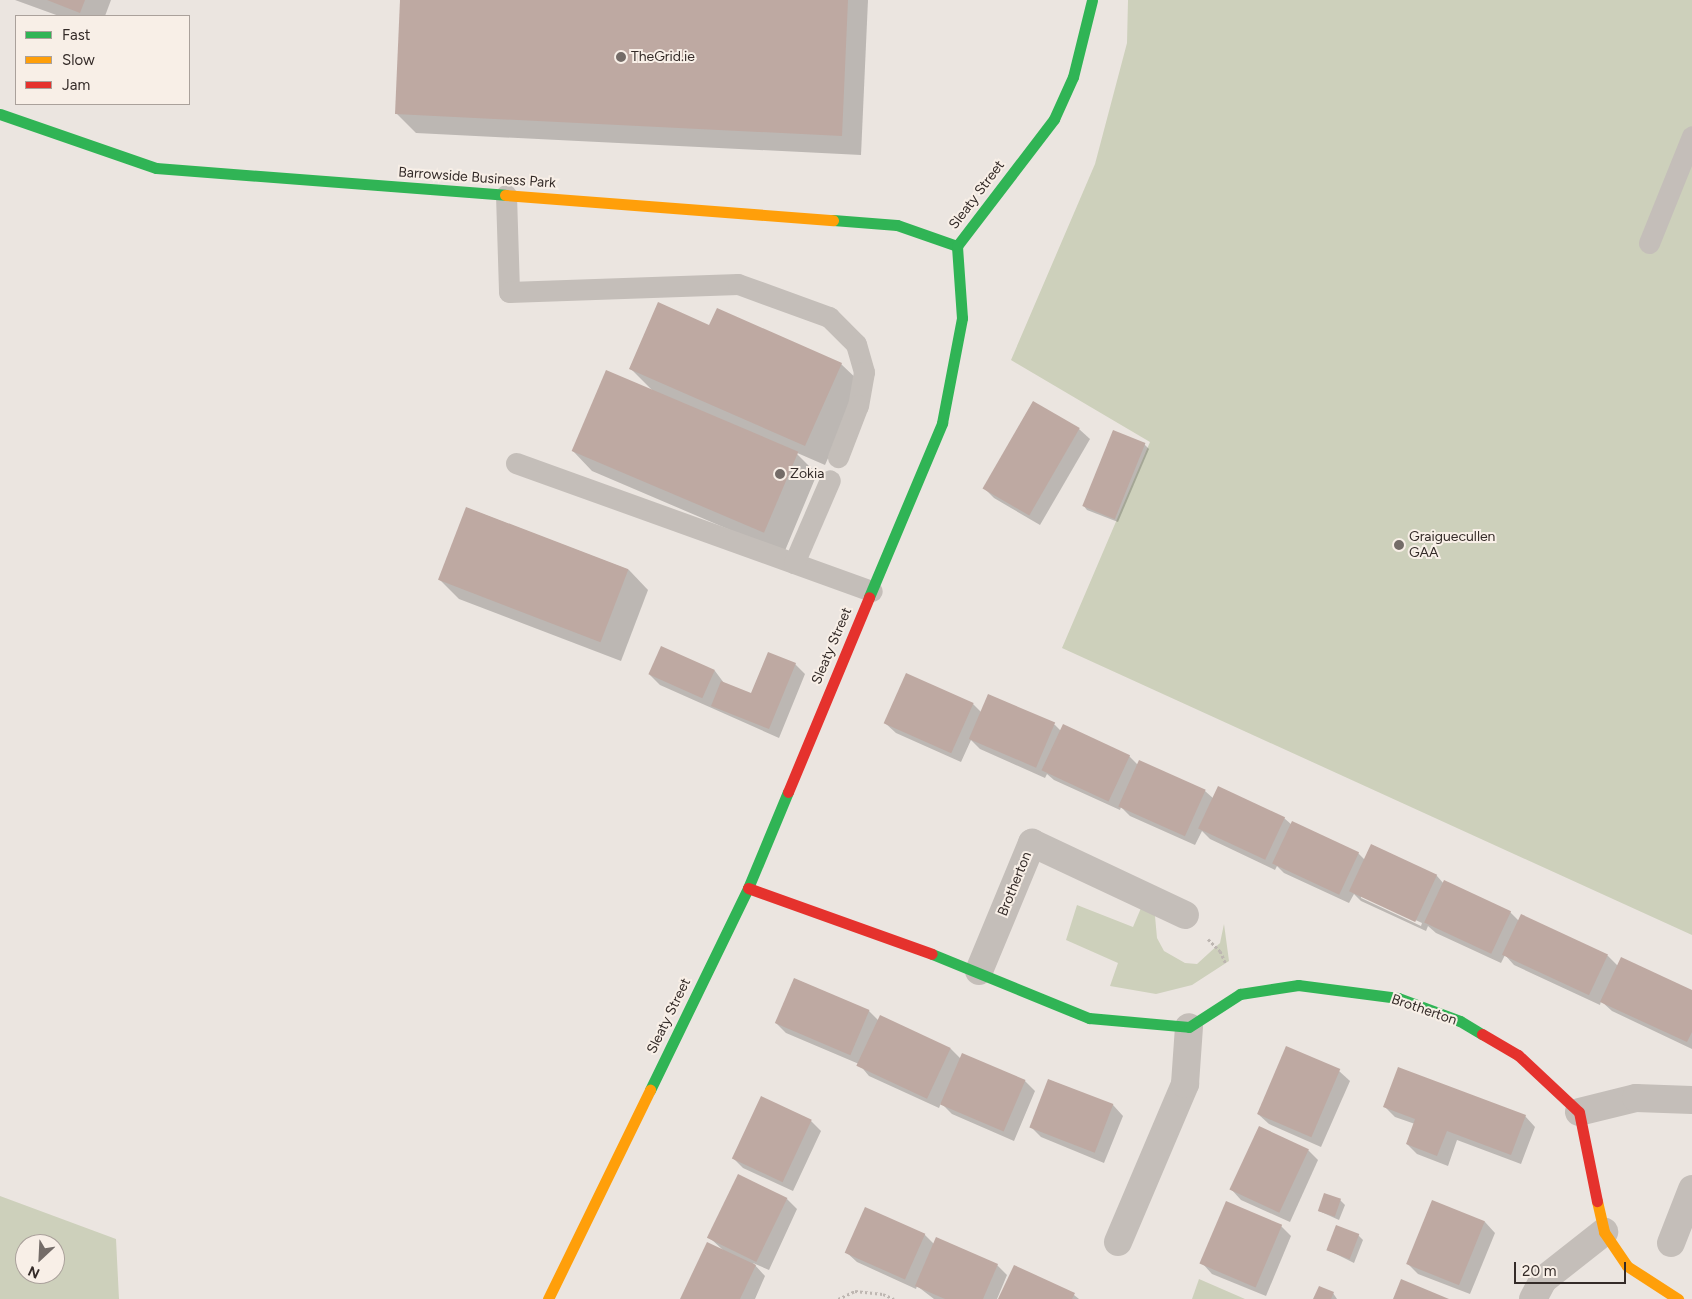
<!DOCTYPE html>
<html>
<head>
<meta charset="utf-8">
<style>
	body { margin:0 }
	#map { position:relative; width:1692px; height:1299px; overflow:hidden; background:#ebe5e0; font-family:Figtree,sans-serif }
	div>[style] { position:absolute }
	.green>* { inset:0; background:#cdd0bb }
	.shadow>* { inset:0; background:#0003 }
	.building>* { inset:0; background:#bea9a2; transform-origin:0 0 }
	.path>* { height:3px; margin-top:-1.5px; transform-origin:0; background:repeating-linear-gradient(90deg,#bdb6b1 0 2.5px,transparent 0 5px) }
	.lane>* { height:21px; margin:-10.5px; padding:0 10.5px; transform-origin:10.5px; border-radius:10.5px; background:#c4beb9 }
	.street>* { height:28px; margin:-14px; padding:0 14px; transform-origin:14px; border-radius:14px; background:#c4beb9 }
	.fast>* { height:11px; margin:-5.5px; padding:0 5.5px; transform-origin:5.5px; border-radius:5.5px; background:#30b455 }
	.slow>* { height:11px; margin:-5.5px; padding:0 5.5px; transform-origin:5.5px; border-radius:5.5px; background:#ff9f0a }
	.jam>* { height:11px; margin:-5.5px; padding:0 5.5px; transform-origin:5.5px; border-radius:5.5px; background:#e5322d }
	.dots>* { width:14px; height:14px; translate:-50% -50%; box-sizing:border-box; border:2px solid #f8efe7; border-radius:50% }
	span { translate:-50% -50%; white-space:nowrap; text-align:center; line-height:1.15; -webkit-text-stroke:4px #f8efe7; paint-order:stroke }
	.poi-label { font-size:14px; color:#342b28 }
	.left { translate:0 -50%; text-align:left }
	.street-label { font-size:14px; color:#342b28 }
	.legend { position:absolute; left:15px; top:15px; width:175px; height:90px; box-sizing:border-box; background:#f8efe7; border:1px solid #aaa19b; margin:0; padding:6px 9px; list-style:none; font-size:15px; color:#342b28 }
	.legend li { display:flex; align-items:center; gap:10px; height:25px }
	.legend b { width:25px; border:1px solid #aaa19b }
	.north { position:absolute; left:15px; top:1234px; width:50px; height:50px; box-sizing:border-box; background:#f8efe7; border:1px solid #aaa19b; border-radius:50%; rotate:205deg; font-size:14px; font-weight:700; line-height:20px; text-align:center; color:#342b28 }
	.north::after { content:''; display:block; margin:auto; width:18px; height:22px; background:#746c68; clip-path:polygon(50% 0,100% 100%,50% 72%,0 100%) }
	.scale { position:absolute; left:1514px; top:1262px; width:112px; height:22px; box-sizing:border-box; border:2px solid #342b28; border-top:0; padding-left:6px; font-size:15px; line-height:18px; white-space:nowrap; color:#342b28; -webkit-text-stroke:4px #f8efe7; paint-order:stroke }
</style>
</head>
<body>
<div id="map">
	<div class="green">
		<i style="clip-path:polygon(1128px 0,1692px 0,1692px 935px,1062px 648px,1150px 442px,1011px 360px,1095px 164px,1127px 43px)"></i>
		<i style="clip-path:polygon(1144px 901px,1155px 916px,1157px 938px,1164px 951px,1185px 963px,1197px 964px,1220px 943px,1224px 924px,1229px 961px,1192px 985px,1156px 994px,1110px 986px,1118px 963px,1066px 940px,1077px 905px,1133px 927px)"></i>
		<i style="clip-path:polygon(evenodd,0 1196px,116px 1239px,119px 1299px,0 1299px,0 1196px,25px 1244px,55px 1244px,55px 1274px,25px 1274px,25px 1244px)"></i>
		<i style="clip-path:polygon(1199px 1279px,1245px 1299px,1192px 1299px)"></i>
	</div>
	<div class="shadow">
		<i style="clip-path:polygon(15px 0,111px 0,105px 16px,59px 16px)"></i>
		<i style="clip-path:polygon(401px 0,868px 0,861px 155px,416px 133px,396px 113px)"></i>
		<i style="clip-path:polygon(841px 364px,861px 383px,825px 465px,795px 452px,817px 474px,784px 553px,592px 471px,573px 451px,655px 393px,631px 369px)"></i>
		<i style="clip-path:polygon(1033px 402px,1079px 429px,1090px 439px,1040px 525px,994px 498px,984px 488px)"></i>
		<i style="clip-path:polygon(1144px 444px,1149px 449px,1118px 522px,1087px 510px,1083px 505px)"></i>
		<i style="clip-path:polygon(467px 508px,629px 570px,648px 590px,621px 661px,459px 599px,440px 580px)"></i>
		<i style="clip-path:polygon(795px 664px,805px 674px,779px 738px,660px 685px,650px 675px,715px 671px,724px 683px,751px 695px)"></i>
		<i style="clip-path:polygon(evenodd,989px 695px,1055px 725px,1061px 731px,1129px 756px,1138px 765px,1205px 791px,1214px 799px,1284px 818px,1292px 825px,1358px 853px,1365px 860px,1372px 845px,1437px 876px,1444px 884px,1510px 912px,1519px 921px,1522px 916px,1608px 956px,1618px 966px,1692px 991px,1692px 1049px,1612px 1011px,1601px 1001px,1600px 1005px,1514px 965px,1505px 955px,1501px 963px,1436px 933px,1428px 926px,1426px 931px,1361px 901px,1354px 894px,1349px 903px,1284px 873px,1277px 866px,1275px 870px,1210px 839px,1202px 831px,1195px 845px,1130px 816px,1121px 807px,1120px 810px,1054px 780px,1047px 774px,1045px 778px,980px 749px,971px 740px,961px 762px,896px 733px,885px 723px,973px 704px,981px 712px,989px 695px,1361px 895px,1422px 923px,1421px 926px,1361px 898px,1361px 895px)"></i>
		<i style="clip-path:polygon(795px 979px,869px 1011px,879px 1021px,951px 1049px,961px 1059px,1025px 1081px,1035px 1091px,1014px 1141px,952px 1114px,941px 1103px,939px 1108px,869px 1076px,859px 1064px,786px 1033px,776px 1023px)"></i>
		<i style="clip-path:polygon(1286px 1048px,1339px 1071px,1350px 1081px,1321px 1147px,1269px 1124px,1258px 1114px)"></i>
		<i style="clip-path:polygon(1049px 1080px,1113px 1105px,1123px 1116px,1104px 1163px,1041px 1137px,1031px 1127px)"></i>
		<i style="clip-path:polygon(1385px 1107px,1525px 1116px,1535px 1127px,1521px 1164px,1457px 1140px,1448px 1166px,1417px 1154px,1407px 1144px,1415px 1124px,1395px 1117px)"></i>
		<i style="clip-path:polygon(811px 1121px,821px 1131px,793px 1191px,743px 1168px,733px 1158px)"></i>
		<i style="clip-path:polygon(1308px 1150px,1318px 1160px,1290px 1222px,1241px 1200px,1231px 1189px)"></i>
		<i style="clip-path:polygon(787px 1199px,797px 1209px,769px 1270px,753px 1263px,765px 1276px,755px 1299px,682px 1299px,723px 1250px,710px 1238px)"></i>
		<i style="clip-path:polygon(1340px 1200px,1345px 1205px,1339px 1220px,1319px 1211px)"></i>
		<i style="clip-path:polygon(1433px 1202px,1485px 1222px,1495px 1233px,1470px 1294px,1418px 1274px,1408px 1264px)"></i>
		<i style="clip-path:polygon(865px 1209px,925px 1235px,934px 1244px,997px 1265px,1007px 1275px,997px 1299px,934px 1299px,917px 1286px,916px 1289px,857px 1262px,846px 1252px)"></i>
		<i style="clip-path:polygon(1281px 1226px,1291px 1236px,1266px 1296px,1212px 1274px,1202px 1263px)"></i>
		<i style="clip-path:polygon(1358px 1235px,1363px 1240px,1354px 1263px,1328px 1250px)"></i>
		<i style="clip-path:polygon(1333px 1293px,1337px 1299px,1315px 1299px)"></i>
		<i style="clip-path:polygon(1074px 1295px,1079px 1299px,1000px 1299px)"></i>
	</div>
	<div class="building">
		<i style="clip-path:polygon(47px 0,85px 0,80px 13px)"></i>
		<i style="clip-path:polygon(400px 0,848px 0,842px 136px,395px 114px)"></i>
		<i style="clip-path:polygon(658px 302px,709px 325px,717px 308px,842px 363px,805px 446px,629px 369px)"></i>
		<i style="left:606px;top:370px;width:209px;height:88px;rotate:23deg"></i>
		<i style="left:1033px;top:401px;width:54px;height:101px;rotate:30deg"></i>
		<i style="left:1113px;top:430px;width:35px;height:82px;rotate:22deg"></i>
		<i style="left:466px;top:507px;width:174px;height:78px;rotate:21deg"></i>
		<i style="left:661px;top:646px;width:59px;height:31px;rotate:24deg"></i>
		<i style="clip-path:polygon(768px 652px,796px 663px,769px 729px,711px 706px,721px 681px,751px 693px)"></i>
		<i style="left:906px;top:673px;width:74px;height:55px;rotate:24deg"></i>
		<i style="left:988px;top:694px;width:73px;height:49px;rotate:23deg"></i>
		<i style="left:1063px;top:724px;width:74px;height:51px;rotate:25deg"></i>
		<i style="left:1139px;top:760px;width:73px;height:51px;rotate:24deg"></i>
		<i style="left:1218px;top:786px;width:74px;height:47px;rotate:25deg"></i>
		<i style="left:1292px;top:821px;width:74px;height:47px;rotate:25deg"></i>
		<i style="left:1371px;top:844px;width:73px;height:52px;rotate:25deg"></i>
		<i style="left:1444px;top:880px;width:74px;height:47px;rotate:25deg"></i>
		<i style="left:1521px;top:914px;width:96px;height:45px;rotate:25deg"></i>
		<i style="clip-path:polygon(1621px 957px,1692px 990px,1692px 1032px,1687px 1042px,1600px 1002px)"></i>
		<i style="left:794px;top:978px;width:82px;height:49px;rotate:23deg"></i>
		<i style="left:880px;top:1015px;width:78px;height:56px;rotate:25deg"></i>
		<i style="left:1286px;top:1046px;width:59px;height:74px;rotate:23deg"></i>
		<i style="left:962px;top:1053px;width:69px;height:56px;rotate:23deg"></i>
		<i style="clip-path:polygon(1398px 1067px,1526px 1115px,1511px 1155px,1447px 1131px,1437px 1156px,1406px 1144px,1415px 1119px,1383px 1107px)"></i>
		<i style="left:1048px;top:1079px;width:70px;height:52px;rotate:21deg"></i>
		<i style="left:761px;top:1096px;width:56px;height:69px;rotate:25deg"></i>
		<i style="left:1259px;top:1126px;width:55px;height:70px;rotate:25deg"></i>
		<i style="left:738px;top:1174px;width:55px;height:71px;rotate:26deg"></i>
		<i style="left:1324px;top:1193px;width:18px;height:19px;rotate:19deg"></i>
		<i style="left:1432px;top:1200px;width:57px;height:69px;rotate:22deg"></i>
		<i style="left:1226px;top:1201px;width:61px;height:68px;rotate:23deg"></i>
		<i style="left:865px;top:1207px;width:66px;height:50px;rotate:24deg"></i>
		<i style="left:1336px;top:1225px;width:25px;height:27px;rotate:21deg"></i>
		<i style="clip-path:polygon(936px 1237px,998px 1264px,983px 1299px,945px 1299px,915px 1286px)"></i>
		<i style="clip-path:polygon(707px 1242px,756px 1265px,740px 1299px,680px 1299px)"></i>
		<i style="clip-path:polygon(1014px 1265px,1075px 1293px,1072px 1299px,998px 1299px)"></i>
		<i style="clip-path:polygon(1401px 1279px,1449px 1299px,1393px 1299px)"></i>
		<i style="clip-path:polygon(1319px 1286px,1334px 1292px,1331px 1299px,1313px 1299px)"></i>
	</div>
	<div class="path">
		<i style="left:1208px;top:939px;width:17px;rotate:45deg"></i>
		<i style="left:1220px;top:951px;width:14px;rotate:65deg"></i>
		<i style="left:838px;top:1299px;width:19px;rotate:-25deg"></i>
		<i style="left:855px;top:1291px;width:28px;rotate:6deg"></i>
		<i style="left:883px;top:1294px;width:12px;rotate:24deg"></i>
	</div>
	<div class="lane">
		<i style="left:506px;top:195px;width:97px;rotate:88.2deg"></i>
		<i style="left:509px;top:292px;width:229px;rotate:-2deg"></i>
		<i style="left:738px;top:284px;width:97px;rotate:19.9deg"></i>
		<i style="left:829px;top:317px;width:38px;rotate:45deg"></i>
		<i style="left:856px;top:344px;width:29px;rotate:74deg"></i>
		<i style="left:864px;top:372px;width:34px;rotate:100deg"></i>
		<i style="left:858px;top:405px;width:56px;rotate:111deg"></i>
		<i style="left:1649px;top:243px;width:115px;rotate:-68.1deg"></i>
		<i style="left:516px;top:463px;width:378px;rotate:19.8deg"></i>
		<i style="left:794px;top:563px;width:90px;rotate:-66.6deg"></i>
	</div>
	<div class="street">
		<i style="left:979px;top:971px;width:139px;rotate:-67.5deg"></i>
		<i style="left:1032px;top:843px;width:169px;rotate:25.2deg"></i>
		<i style="left:1579px;top:1112px;width:59px;rotate:-13.8deg"></i>
		<i style="left:1636px;top:1098px;width:56px;rotate:2deg"></i>
		<i style="left:1118px;top:1242px;width:172px;rotate:-67deg"></i>
		<i style="left:1185px;top:1084px;width:57px;rotate:-86deg"></i>
		<i style="left:1671px;top:1243px;width:58px;rotate:-68.7deg"></i>
		<i style="left:1533px;top:1299px;width:21px;rotate:-62deg"></i>
		<i style="left:1543px;top:1280px;width:78px;rotate:-38.2deg"></i>
	</div>
	<div class="fast">
		<i style="left:0;top:114px;width:165px;rotate:19.1deg"></i>
		<i style="left:156px;top:168px;width:350px;rotate:4.4deg"></i>
		<i style="left:833px;top:220px;width:64px;rotate:4.5deg"></i>
		<i style="left:897px;top:225px;width:64px;rotate:19.3deg"></i>
		<i style="left:869px;top:597px;width:189px;rotate:-67.2deg"></i>
		<i style="left:942px;top:423px;width:107px;rotate:-79.2deg"></i>
		<i style="left:962px;top:318px;width:72px;rotate:-94deg"></i>
		<i style="left:957px;top:246px;width:160px;rotate:-52.6deg"></i>
		<i style="left:1054px;top:119px;width:46px;rotate:-65.7deg"></i>
		<i style="left:1073px;top:77px;width:79px;rotate:-76.1deg"></i>
		<i style="left:932px;top:954px;width:170px;rotate:22.2deg"></i>
		<i style="left:1089px;top:1018px;width:100px;rotate:5.1deg"></i>
		<i style="left:1189px;top:1027px;width:61px;rotate:-32.9deg"></i>
		<i style="left:1240px;top:994px;width:59px;rotate:-8.8deg"></i>
		<i style="left:1298px;top:985px;width:101px;rotate:7.4deg"></i>
		<i style="left:1398px;top:998px;width:66px;rotate:20.4deg"></i>
		<i style="left:1460px;top:1021px;width:26px;rotate:31deg"></i>
		<i style="left:650px;top:1090px;width:225px;rotate:-64.1deg"></i>
		<i style="left:748px;top:888px;width:104px;rotate:-67.4deg"></i>
	</div>
	<div class="slow">
		<i style="left:505px;top:195px;width:329px;rotate:4.4deg"></i>
		<i style="left:1597px;top:1201px;width:32px;rotate:77deg"></i>
		<i style="left:1604px;top:1232px;width:41px;rotate:55.9deg"></i>
		<i style="left:1627px;top:1266px;width:61px;rotate:32.9deg"></i>
		<i style="left:548px;top:1299px;width:233px;rotate:-64deg"></i>
	</div>
	<div class="jam">
		<i style="left:788px;top:792px;width:211px;rotate:-67.4deg"></i>
		<i style="left:748px;top:888px;width:195px;rotate:19.7deg"></i>
		<i style="left:1482px;top:1034px;width:42px;rotate:30.3deg"></i>
		<i style="left:1518px;top:1055px;width:83px;rotate:43.1deg"></i>
		<i style="left:1579px;top:1112px;width:91px;rotate:78.6deg"></i>
	</div>
	<div class="dots">
		<i style="left:621px;top:57px;background:#746c68"></i>
		<i style="left:780px;top:474px;background:#746c68"></i>
		<i style="left:1399px;top:545px;background:#746c68"></i>
	</div>
	<div class="poi-label">
		<span class="left" style="left:631px;top:57px">TheGrid.ie</span>
		<span class="left" style="left:790px;top:474px">Zokia</span>
		<span class="left" style="left:1409px;top:545px">Graiguecullen<br>GAA</span>
	</div>
	<div class="street-label">
		<span style="left:477px;top:178px;rotate:4deg">Barrowside Business Park</span>
		<span style="left:977px;top:195px;rotate:-53deg">Sleaty Street</span>
		<span style="left:832px;top:646px;rotate:-67deg">Sleaty Street</span>
		<span style="left:1015px;top:884px;rotate:-68deg">Brotherton</span>
		<span style="left:1424px;top:1010px;rotate:19deg">Brotherton</span>
		<span style="left:669px;top:1016px;rotate:-64deg">Sleaty Street</span>
	</div>
	<ul class="legend">
	<li><b style="height:6px;background:#30b455"></b>Fast</li>
	<li><b style="height:6px;background:#ff9f0a"></b>Slow</li>
	<li><b style="height:6px;background:#e5322d"></b>Jam</li>
	</ul>
	<div class="north">N</div>
	<div class="scale">20 m</div>
</div>
</body>
</html>
